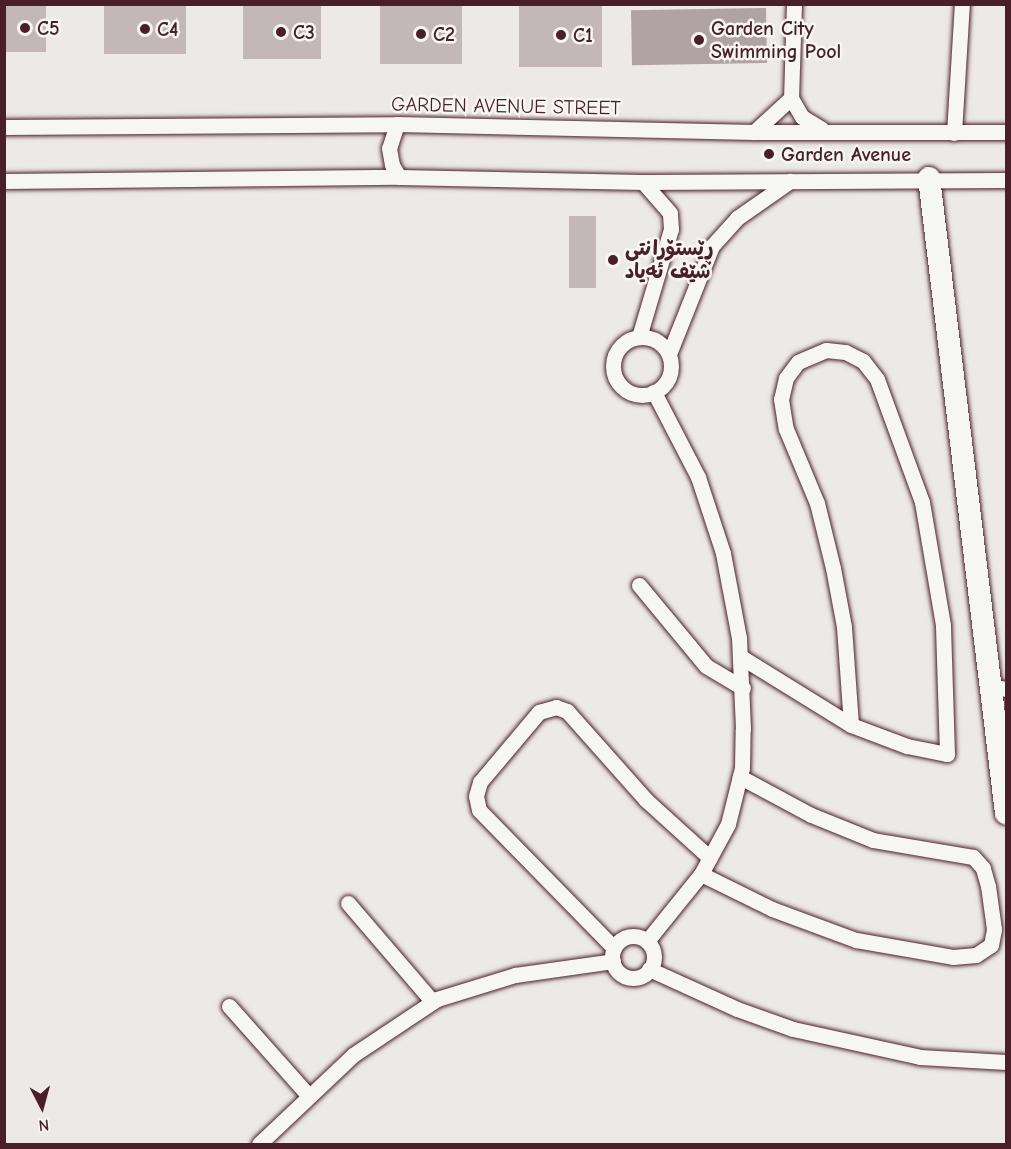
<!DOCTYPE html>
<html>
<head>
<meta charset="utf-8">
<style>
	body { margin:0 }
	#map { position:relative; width:1011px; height:1149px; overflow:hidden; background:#ece9e6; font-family:"Comic Neue","Playpen Sans Arabic",sans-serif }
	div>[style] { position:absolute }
	.water>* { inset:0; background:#b1a2a3; transform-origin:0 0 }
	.building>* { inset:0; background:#c4b7b7; transform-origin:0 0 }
	.roads { filter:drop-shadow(0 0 2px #4a1f2b) drop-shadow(0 0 2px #4a1f2b) }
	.street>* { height:15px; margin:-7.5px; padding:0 7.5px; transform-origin:7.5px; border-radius:7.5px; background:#f6f6f2 }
	.street>.ring { margin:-7.5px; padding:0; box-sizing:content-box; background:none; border:15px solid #f6f6f2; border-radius:50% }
	.secondary>* { height:22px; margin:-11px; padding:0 11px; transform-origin:11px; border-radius:11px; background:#f6f6f2 }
	.dots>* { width:16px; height:16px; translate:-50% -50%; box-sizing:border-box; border:3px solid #f6f6f2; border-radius:50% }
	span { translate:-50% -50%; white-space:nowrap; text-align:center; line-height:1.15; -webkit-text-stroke:5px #f6f6f2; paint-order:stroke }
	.poi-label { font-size:20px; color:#4a1f2b; font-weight:700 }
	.left { translate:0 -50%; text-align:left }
	.street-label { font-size:20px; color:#4a1f2b }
	.frame { position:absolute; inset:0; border:6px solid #4a1f2b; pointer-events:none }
	.north { position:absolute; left:12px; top:1077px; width:60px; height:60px; -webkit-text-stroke:4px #f6f6f2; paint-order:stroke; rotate:174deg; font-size:16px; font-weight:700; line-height:24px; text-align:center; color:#4a1f2b }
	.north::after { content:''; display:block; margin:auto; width:21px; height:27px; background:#4a1f2b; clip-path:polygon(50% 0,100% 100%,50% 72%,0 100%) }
</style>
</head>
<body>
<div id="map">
	<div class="water">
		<i style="left:766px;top:8px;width:55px;height:135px;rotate:89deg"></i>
	</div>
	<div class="building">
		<i style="left:4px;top:4px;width:42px;height:48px"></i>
		<i style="left:104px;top:4px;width:82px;height:50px"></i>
		<i style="left:243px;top:4px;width:78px;height:55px"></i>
		<i style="left:380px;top:4px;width:82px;height:60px"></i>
		<i style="left:519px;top:4px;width:83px;height:63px"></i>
		<i style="left:569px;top:216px;width:27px;height:72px"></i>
	</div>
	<div class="roads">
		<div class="street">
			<i style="left:794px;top:4px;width:94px;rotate:91.8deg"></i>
			<i style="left:791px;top:98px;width:22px;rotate:60deg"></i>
			<i style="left:802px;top:117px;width:23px;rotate:31deg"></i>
			<i style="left:397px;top:124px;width:25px;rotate:108deg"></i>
			<i style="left:389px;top:148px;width:17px;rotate:80deg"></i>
			<i style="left:392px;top:165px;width:14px;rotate:60deg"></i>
			<i style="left:4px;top:127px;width:393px;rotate:-0.4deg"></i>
			<i style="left:397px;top:124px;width:357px;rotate:1.3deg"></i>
			<i style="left:754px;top:132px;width:252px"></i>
			<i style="left:754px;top:132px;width:50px;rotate:-42.6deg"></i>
			<i style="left:954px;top:133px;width:129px;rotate:-86.5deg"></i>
			<i style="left:4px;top:181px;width:395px;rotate:-0.6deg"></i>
			<i style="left:399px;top:177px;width:244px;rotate:1.2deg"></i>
			<i style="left:643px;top:182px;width:363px;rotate:-0.3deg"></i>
			<i style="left:639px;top:337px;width:113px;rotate:-73.5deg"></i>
			<i style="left:671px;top:229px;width:16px;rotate:-94deg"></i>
			<i style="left:670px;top:213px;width:41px;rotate:-131.1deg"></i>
			<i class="ring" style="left:613px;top:337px;width:43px;height:43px"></i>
			<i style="left:669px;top:354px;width:116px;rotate:-68.3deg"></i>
			<i style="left:712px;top:246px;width:38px;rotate:-48deg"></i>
			<i style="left:737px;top:218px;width:65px;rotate:-34.9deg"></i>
			<i style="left:639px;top:585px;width:105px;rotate:50.4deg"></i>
			<i style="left:706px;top:666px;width:43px;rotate:30.7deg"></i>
			<i style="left:741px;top:657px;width:129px;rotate:31.7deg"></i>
			<i style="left:851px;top:725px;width:60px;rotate:20.6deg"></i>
			<i style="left:907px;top:746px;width:41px;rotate:11.3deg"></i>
			<i style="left:947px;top:754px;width:129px;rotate:-91.8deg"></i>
			<i style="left:943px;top:625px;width:125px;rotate:-99.7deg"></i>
			<i style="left:922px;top:502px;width:131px;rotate:-110.1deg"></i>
			<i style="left:877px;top:379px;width:23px;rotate:-128deg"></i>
			<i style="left:863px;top:361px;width:20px;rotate:-153deg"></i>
			<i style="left:845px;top:352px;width:19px;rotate:-174deg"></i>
			<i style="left:826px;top:350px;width:30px;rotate:157deg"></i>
			<i style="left:798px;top:362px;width:20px;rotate:127deg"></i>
			<i style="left:786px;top:378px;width:22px;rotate:103deg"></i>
			<i style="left:781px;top:399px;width:30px;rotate:81deg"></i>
			<i style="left:786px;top:429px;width:80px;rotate:67.3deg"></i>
			<i style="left:817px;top:503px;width:67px;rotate:76.2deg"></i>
			<i style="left:833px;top:568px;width:60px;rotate:79.4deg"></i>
			<i style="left:844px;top:627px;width:98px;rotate:85.9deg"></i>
			<i style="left:988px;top:686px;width:18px;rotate:9deg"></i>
			<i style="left:701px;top:874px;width:79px;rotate:26.2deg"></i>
			<i style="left:772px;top:909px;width:90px;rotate:20.3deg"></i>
			<i style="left:856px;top:940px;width:98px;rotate:9.9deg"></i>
			<i style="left:953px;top:957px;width:23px;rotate:-5deg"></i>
			<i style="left:976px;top:955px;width:18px;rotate:-34deg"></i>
			<i style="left:991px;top:945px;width:16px;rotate:-79deg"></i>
			<i style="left:994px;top:929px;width:43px;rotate:-97.9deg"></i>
			<i style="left:988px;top:886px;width:19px;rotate:-106deg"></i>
			<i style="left:983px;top:868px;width:15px;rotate:-132deg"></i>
			<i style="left:973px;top:857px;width:101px;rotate:-170.4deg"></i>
			<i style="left:873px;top:840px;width:67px;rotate:-158deg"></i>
			<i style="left:811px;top:815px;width:81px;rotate:-151.8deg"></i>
			<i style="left:348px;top:903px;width:130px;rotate:49.4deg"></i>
			<i class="ring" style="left:612px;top:936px;width:27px;height:27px"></i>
			<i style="left:647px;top:941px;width:86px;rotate:-51.1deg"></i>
			<i style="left:701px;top:874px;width:57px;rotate:-61.6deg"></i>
			<i style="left:728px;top:824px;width:58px;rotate:-76deg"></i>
			<i style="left:742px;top:768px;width:39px;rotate:-89deg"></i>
			<i style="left:743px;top:729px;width:91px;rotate:-92.5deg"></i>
			<i style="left:739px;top:638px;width:86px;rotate:-100.7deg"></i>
			<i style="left:723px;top:553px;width:80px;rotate:-108.2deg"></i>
			<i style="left:698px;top:477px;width:96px;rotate:-117.4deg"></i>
			<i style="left:614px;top:948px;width:193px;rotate:-134.4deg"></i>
			<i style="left:479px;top:810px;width:14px;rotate:-102deg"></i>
			<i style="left:476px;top:796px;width:15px;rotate:-74deg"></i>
			<i style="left:480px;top:782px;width:92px;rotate:-49.9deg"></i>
			<i style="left:539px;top:712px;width:18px;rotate:-16deg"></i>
			<i style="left:556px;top:707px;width:12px;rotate:20deg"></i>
			<i style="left:567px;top:711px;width:119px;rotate:48.4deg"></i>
			<i style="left:646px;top:800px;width:86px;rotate:42.2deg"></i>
			<i style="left:649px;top:969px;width:97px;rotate:24.4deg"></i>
			<i style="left:737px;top:1009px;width:59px;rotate:19.7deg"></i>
			<i style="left:793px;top:1029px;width:130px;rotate:12.4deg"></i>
			<i style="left:920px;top:1057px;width:86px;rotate:3.3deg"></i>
			<i style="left:229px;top:1006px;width:119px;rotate:48.4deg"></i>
			<i style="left:259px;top:1144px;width:129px;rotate:-43.4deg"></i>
			<i style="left:353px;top:1055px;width:101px;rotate:-33.7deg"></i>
			<i style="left:437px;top:999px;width:82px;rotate:-17.1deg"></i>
			<i style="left:515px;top:975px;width:99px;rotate:-8.1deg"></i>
		</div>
		<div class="secondary">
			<i style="left:929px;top:178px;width:640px;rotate:83.09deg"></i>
		</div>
	</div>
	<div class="dots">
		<i style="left:25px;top:28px;background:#4a1f2b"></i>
		<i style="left:145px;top:29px;background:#4a1f2b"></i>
		<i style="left:281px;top:32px;background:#4a1f2b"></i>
		<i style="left:421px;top:34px;background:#4a1f2b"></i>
		<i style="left:561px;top:35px;background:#4a1f2b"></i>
		<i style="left:699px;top:40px;background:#4a1f2b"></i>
		<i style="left:769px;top:154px;background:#4a1f2b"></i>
		<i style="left:613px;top:260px;background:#4a1f2b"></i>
	</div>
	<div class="poi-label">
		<span class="left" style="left:37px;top:28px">C5</span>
		<span class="left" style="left:711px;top:40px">Garden City<br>Swimming Pool</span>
		<span class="left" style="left:157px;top:29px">C4</span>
		<span class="left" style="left:293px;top:32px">C3</span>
		<span class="left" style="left:433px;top:34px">C2</span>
		<span class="left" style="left:573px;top:35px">C1</span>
		<span class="left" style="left:781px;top:154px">Garden Avenue</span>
		<span class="left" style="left:625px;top:260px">ڕێستۆرانتی<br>شێف ئەیاد</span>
	</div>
	<div class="street-label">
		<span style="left:506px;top:106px;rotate:1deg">GARDEN AVENUE STREET</span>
	</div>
	<div class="frame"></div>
	<div class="north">N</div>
</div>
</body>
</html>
